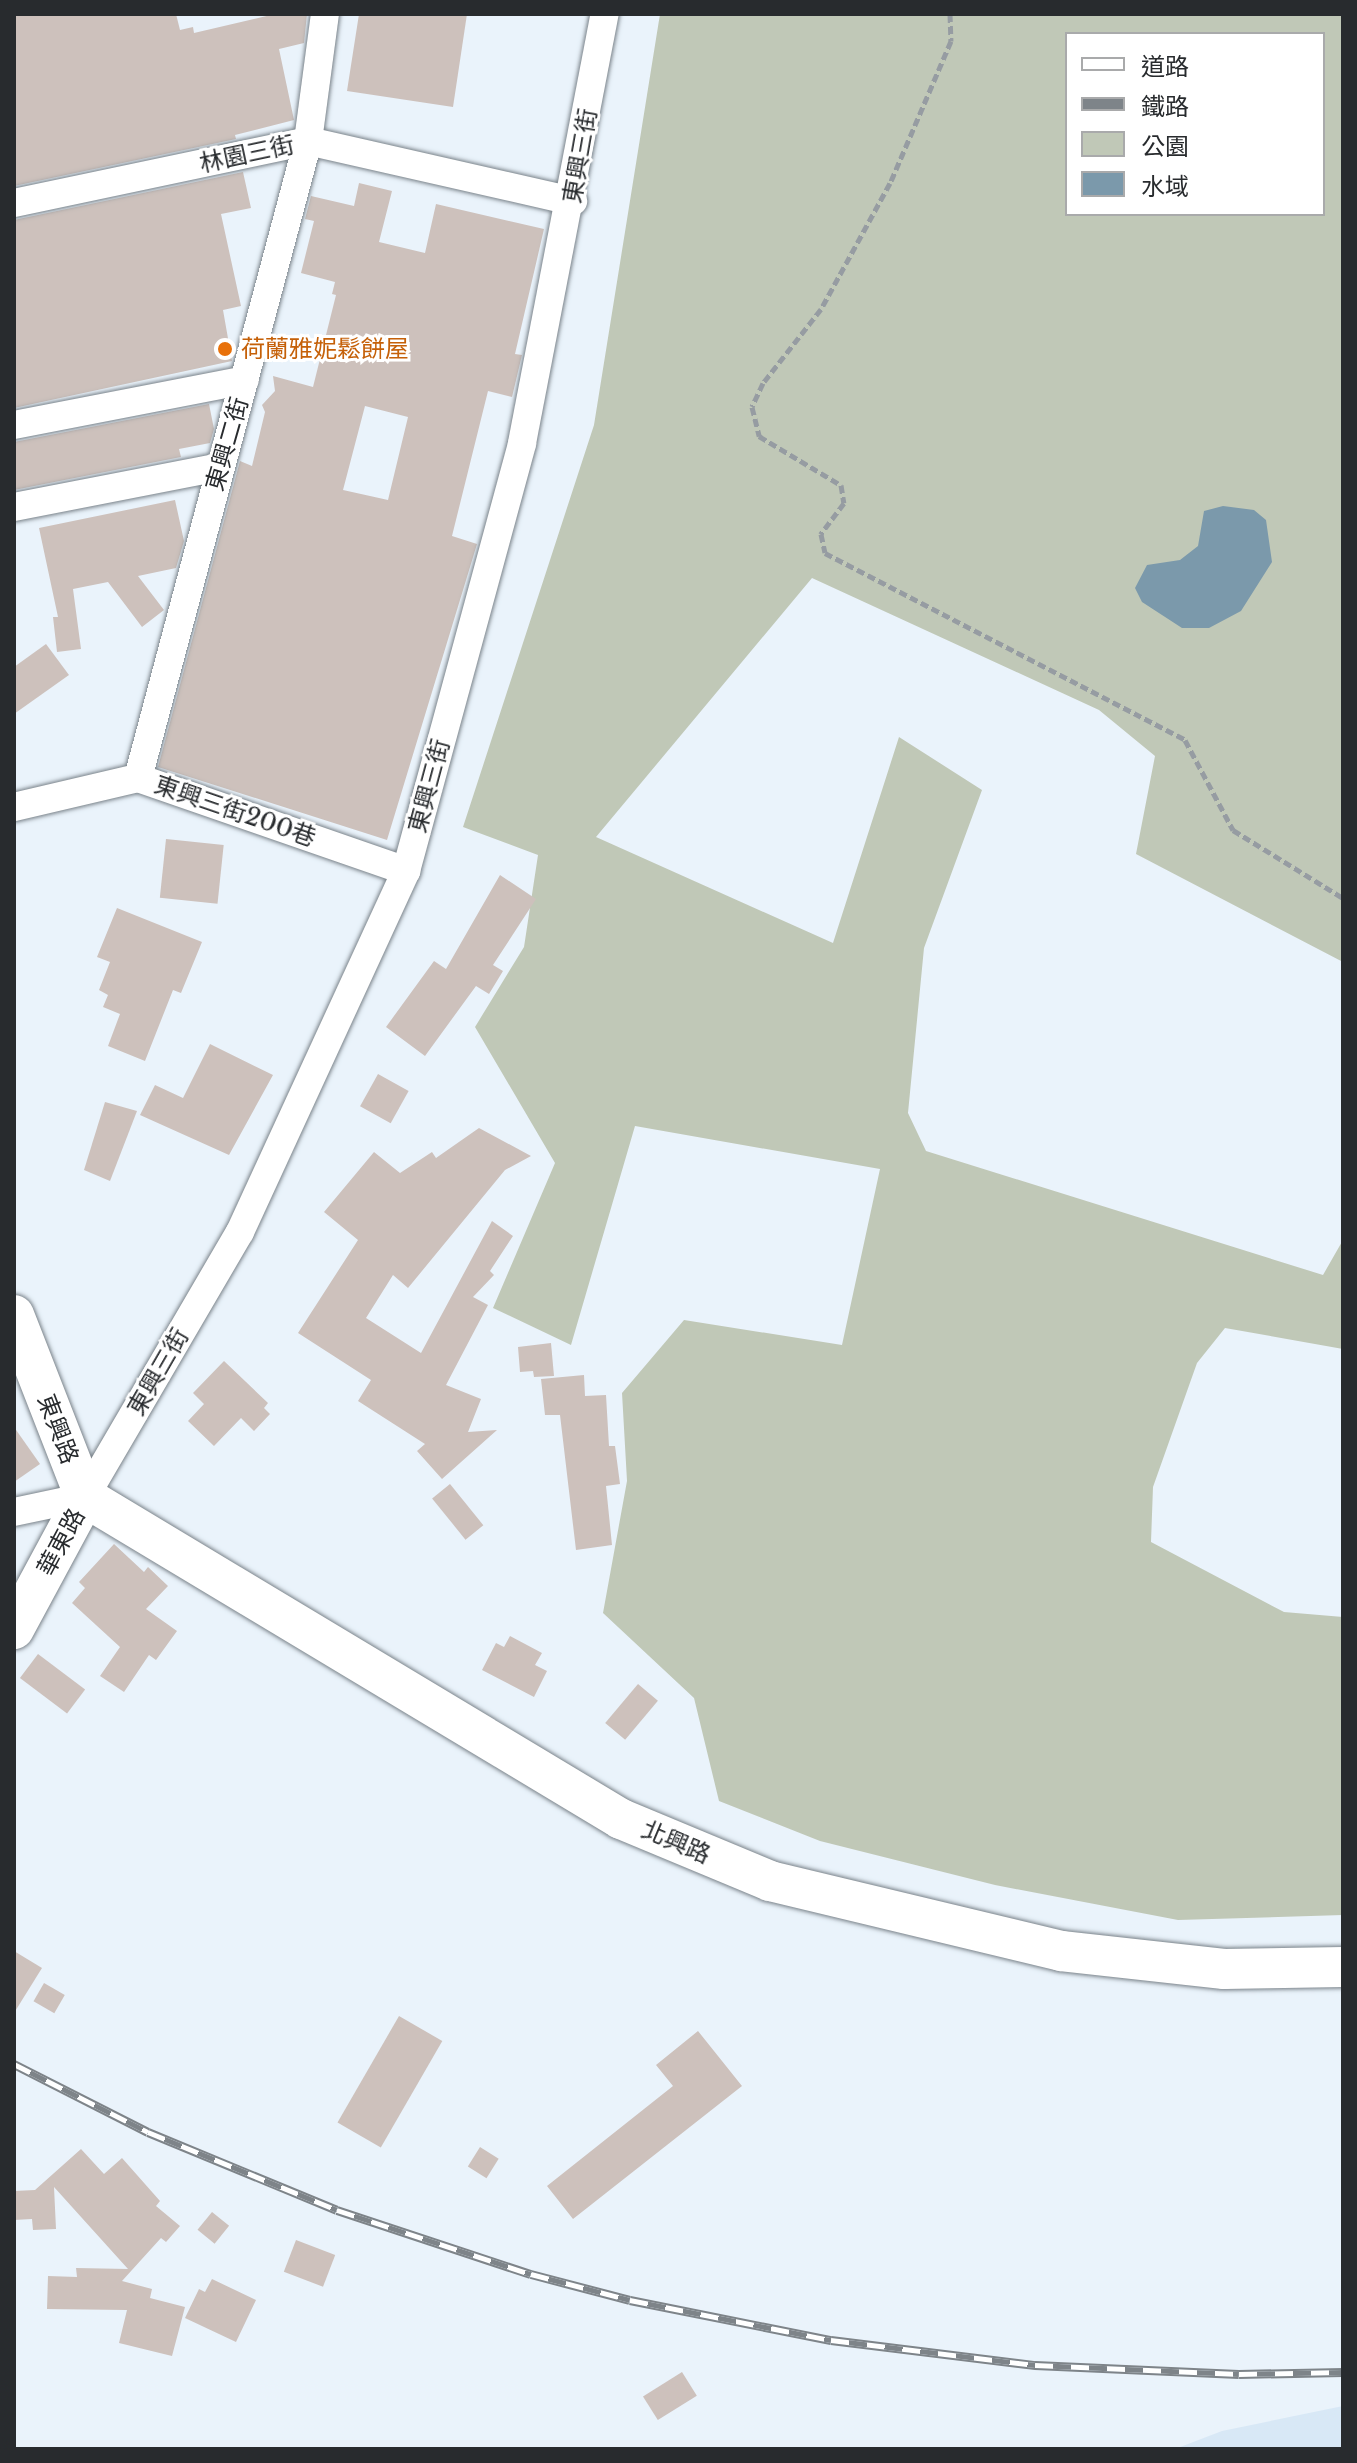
<!DOCTYPE html>
<html>
<head>
<meta charset="utf-8">
<style>
	body { margin:0 }
	#map { position:relative; width:1357px; height:2463px; overflow:hidden; background:#eaf3fb; font-family:"Libre Baskerville","Noto Sans TC",serif }
	div>[style] { position:absolute }
	.built>* { inset:0; background:#d8e8f6 }
	.green>* { inset:0; background:#c0c8b7 }
	.water>* { inset:0; background:#7b99ab }
	.building>* { inset:0; background:#cdc1bc; transform-origin:0 0 }
	.path>* { height:5px; margin-top:-2.5px; transform-origin:0; background:repeating-linear-gradient(90deg,#969ca2 0 8px,transparent 0 12px) }
	.roads { filter:drop-shadow(0 0 2px #7a838a) drop-shadow(0 0 2px #7a838a) }
	.street>* { height:28px; margin:-14px; padding:0 14px; transform-origin:14px; border-radius:14px; background:#fff }
	.secondary>* { height:40px; margin:-20px; padding:0 20px; transform-origin:20px; border-radius:20px; background:#fff }
	.rail>* { height:9px; margin-top:-4.5px; transform-origin:0; background:repeating-linear-gradient(90deg,#fff 0 18px,#7e8489 0 36px); box-sizing:border-box; border-block:2px solid #7e8489 }
	.dots>* { width:22px; height:22px; translate:-50% -50%; box-sizing:border-box; border:4px solid #fff; border-radius:50% }
	span { translate:-50% -50%; white-space:nowrap; text-align:center; line-height:1.15; -webkit-text-stroke:6px #fff; paint-order:stroke }
	.street-label { font-size:24px; color:#282b2e }
	.food-label { font-size:24px; color:#c56008 }
	.left { translate:0 -50%; text-align:left }
	.frame { position:absolute; inset:0; border:16px solid #282b2e; pointer-events:none }
	.legend { position:absolute; left:1065px; top:32px; width:260px; height:184px; box-sizing:border-box; background:#fff; border:2px solid #a9aaab; margin:0; padding:10px 14px; list-style:none; font-size:24px; color:#282b2e }
	.legend li { display:flex; align-items:center; gap:16px; height:40px }
	.legend b { width:40px; border:2px solid #a9aaab }
</style>
</head>
<body>
<div id="map">
	<div class="built">
		<i style="clip-path:polygon(1343px 2406px,1343px 2449px,1175px 2449px,1222px 2431px)"></i>
	</div>
	<div class="green">
		<i style="clip-path:polygon(evenodd,660px 14px,1343px 14px,1343px 962px,1136px 854px,1155px 756px,1099px 710px,812px 578px,596px 837px,833px 943px,899px 737px,982px 790px,924px 948px,908px 1113px,926px 1151px,1323px 1275px,1343px 1240px,1343px 1349px,1225px 1328px,1197px 1363px,1153px 1487px,1151px 1542px,1284px 1612px,1343px 1617px,1343px 1915px,1178px 1920px,995px 1885px,820px 1841px,719px 1801px,694px 1698px,603px 1613px,627px 1481px,622px 1393px,684px 1320px,842px 1345px,880px 1169px,635px 1126px,571px 1345px,493px 1308px,555px 1163px,475px 1027px,524px 947px,538px 855px,463px 827px,594px 425px,660px 14px,1067px 34px,1323px 34px,1323px 214px,1067px 214px,1067px 34px)"></i>
	</div>
	<div class="water">
		<i style="clip-path:polygon(1223px 506px,1254px 510px,1266px 520px,1272px 562px,1241px 611px,1209px 628px,1182px 628px,1142px 602px,1135px 588px,1147px 565px,1180px 560px,1198px 546px,1204px 511px)"></i>
	</div>
	<div class="building">
		<i style="clip-path:polygon(14px 14px,176px 14px,180px 30px,193px 27px,194px 33px,275px 14px,307px 14px,304px 43px,279px 49px,294px 120px,235px 135px,236px 139px,14px 186px)"></i>
		<i style="clip-path:polygon(359px 14px,467px 14px,453px 107px,347px 91px)"></i>
		<i style="clip-path:polygon(243px 172px,251px 208px,221px 214px,241px 306px,223px 310px,232px 361px,14px 408px,14px 220px)"></i>
		<i style="clip-path:polygon(evenodd,359px 183px,392px 191px,379px 242px,425px 253px,436px 204px,544px 229px,515px 354px,522px 355px,512px 397px,488px 391px,452px 536px,477px 544px,387px 840px,158px 767px,240px 461px,252px 466px,265px 412px,262px 405px,275px 391px,273px 376px,313px 387px,336px 295px,332px 294px,335px 282px,301px 273px,314px 221px,305px 219px,311px 196px,354px 206px,359px 183px,365px 406px,408px 417px,388px 500px,343px 490px,365px 406px)"></i>
		<i style="clip-path:polygon(209px 404px,214px 429px,210px 443px,179px 449px,181px 457px,14px 490px,14px 442px)"></i>
		<i style="clip-path:polygon(175px 500px,184px 541px,176px 568px,138px 576px,164px 610px,142px 627px,108px 582px,73px 589px,81px 649px,57px 652px,53px 617px,58px 617px,39px 528px)"></i>
		<i style="clip-path:polygon(46px 644px,69px 675px,14px 714px,14px 667px)"></i>
		<i style="left:166px;top:839px;width:58px;height:59px;rotate:6deg"></i>
		<i style="clip-path:polygon(500px 875px,536px 899px,493px 965px,503px 971px,489px 994px,476px 986px,425px 1056px,386px 1027px,434px 961px,446px 969px)"></i>
		<i style="clip-path:polygon(117px 908px,202px 942px,181px 993px,173px 990px,145px 1061px,108px 1046px,120px 1014px,103px 1007px,108px 995px,99px 990px,110px 962px,97px 957px)"></i>
		<i style="clip-path:polygon(210px 1044px,273px 1075px,229px 1155px,140px 1115px,155px 1085px,183px 1098px)"></i>
		<i style="left:378px;top:1074px;width:35px;height:37px;rotate:29deg"></i>
		<i style="clip-path:polygon(105px 1102px,137px 1111px,110px 1181px,84px 1170px)"></i>
		<i style="clip-path:polygon(479px 1128px,531px 1156px,505px 1170px,408px 1288px,393px 1275px,366px 1318px,421px 1353px,492px 1221px,513px 1236px,490px 1271px,494px 1275px,473px 1297px,488px 1305px,446px 1385px,481px 1399px,468px 1432px,497px 1430px,442px 1479px,417px 1451px,425px 1444px,358px 1401px,371px 1380px,298px 1333px,358px 1240px,324px 1212px,374px 1152px,400px 1173px,432px 1152px,436px 1158px)"></i>
		<i style="clip-path:polygon(551px 1343px,554px 1376px,534px 1377px,533px 1371px,520px 1372px,518px 1347px)"></i>
		<i style="clip-path:polygon(224px 1361px,268px 1403px,264px 1408px,270px 1414px,254px 1431px,241px 1418px,214px 1446px,188px 1421px,204px 1404px,193px 1393px)"></i>
		<i style="clip-path:polygon(584px 1375px,585px 1396px,606px 1395px,609px 1446px,615px 1446px,620px 1484px,606px 1486px,612px 1545px,576px 1550px,560px 1415px,545px 1415px,541px 1379px)"></i>
		<i style="clip-path:polygon(14px 1427px,40px 1464px,14px 1482px)"></i>
		<i style="left:450px;top:1484px;width:53px;height:23px;rotate:51deg"></i>
		<i style="clip-path:polygon(114px 1544px,144px 1572px,148px 1567px,168px 1586px,146px 1609px,177px 1631px,156px 1660px,149px 1655px,124px 1692px,100px 1676px,120px 1647px,72px 1603px,85px 1588px,79px 1582px)"></i>
		<i style="clip-path:polygon(510px 1636px,542px 1653px,535px 1665px,547px 1671px,534px 1697px,482px 1670px,496px 1643px,504px 1647px)"></i>
		<i style="left:38px;top:1654px;width:59px;height:30px;rotate:37deg"></i>
		<i style="left:638px;top:1684px;width:26px;height:51px;rotate:40deg"></i>
		<i style="clip-path:polygon(14px 1951px,42px 1968px,14px 2013px)"></i>
		<i style="left:44px;top:1983px;width:24px;height:21px;rotate:30deg"></i>
		<i style="left:399px;top:2016px;width:50px;height:123px;rotate:30deg"></i>
		<i style="clip-path:polygon(698px 2031px,742px 2086px,573px 2219px,547px 2186px,673px 2086px,656px 2065px)"></i>
		<i style="left:480px;top:2147px;width:22px;height:23px;rotate:32deg"></i>
		<i style="clip-path:polygon(81px 2149px,104px 2174px,122px 2158px,160px 2201px,156px 2206px,180px 2226px,166px 2242px,161px 2238px,122px 2281px,152px 2289px,150px 2298px,185px 2307px,172px 2356px,119px 2343px,127px 2310px,47px 2309px,48px 2276px,77px 2277px,76px 2268px,128px 2269px,54px 2187px,56px 2229px,33px 2230px,32px 2219px,14px 2220px,14px 2191px,35px 2190px)"></i>
		<i style="left:212px;top:2212px;width:22px;height:23px;rotate:39deg"></i>
		<i style="left:296px;top:2240px;width:42px;height:34px;rotate:21deg"></i>
		<i style="clip-path:polygon(212px 2279px,256px 2300px,236px 2342px,185px 2318px,199px 2289px,205px 2292px)"></i>
		<i style="left:682px;top:2372px;width:28px;height:46px;rotate:58deg"></i>
	</div>
	<div class="path">
		<i style="left:950px;top:14px;width:27px;rotate:88deg"></i>
		<i style="left:951px;top:41px;width:155px;rotate:113.2deg"></i>
		<i style="left:890px;top:183px;width:144px;rotate:118.7deg"></i>
		<i style="left:821px;top:309px;width:94px;rotate:128.1deg"></i>
		<i style="left:763px;top:383px;width:26px;rotate:115deg"></i>
		<i style="left:752px;top:407px;width:30px;rotate:76deg"></i>
		<i style="left:759px;top:436px;width:96px;rotate:30.9deg"></i>
		<i style="left:841px;top:485px;width:18px;rotate:81deg"></i>
		<i style="left:844px;top:503px;width:39px;rotate:127deg"></i>
		<i style="left:821px;top:534px;width:19px;rotate:78deg"></i>
		<i style="left:825px;top:553px;width:406px;rotate:27.4deg"></i>
		<i style="left:1185px;top:740px;width:102px;rotate:61.9deg"></i>
		<i style="left:1233px;top:830px;width:129px;rotate:31.7deg"></i>
	</div>
	<div class="roads">
		<div class="street">
			<i style="left:14px;top:203px;width:300px;rotate:-11.9deg"></i>
			<i style="left:308px;top:141px;width:272px;rotate:12.8deg"></i>
			<i style="left:14px;top:425px;width:235px;rotate:-11deg"></i>
			<i style="left:14px;top:507px;width:209px;rotate:-11deg"></i>
			<i style="left:138px;top:778px;width:659px;rotate:-75.06deg"></i>
			<i style="left:308px;top:141px;width:128px;rotate:-82.4deg"></i>
			<i style="left:14px;top:807px;width:127px;rotate:-13.2deg"></i>
			<i style="left:138px;top:778px;width:284px;rotate:19.1deg"></i>
			<i style="left:14px;top:1512px;width:73px;rotate:-11.9deg"></i>
			<i style="left:85px;top:1497px;width:307px;rotate:-59.7deg"></i>
			<i style="left:240px;top:1232px;width:397px;rotate:-65.3deg"></i>
			<i style="left:406px;top:871px;width:443px;rotate:-74.8deg"></i>
			<i style="left:522px;top:443px;width:437px;rotate:-79.1deg"></i>
		</div>
		<div class="secondary">
			<i style="left:14px;top:1315px;width:195px;rotate:68.7deg"></i>
			<i style="left:85px;top:1497px;width:625px;rotate:31deg"></i>
			<i style="left:621px;top:1819px;width:161px;rotate:22.6deg"></i>
			<i style="left:770px;top:1881px;width:299px;rotate:13.5deg"></i>
			<i style="left:1061px;top:1951px;width:164px;rotate:6.3deg"></i>
			<i style="left:1224px;top:1969px;width:119px;rotate:-1deg"></i>
			<i style="left:14px;top:1629px;width:150px;rotate:-61.7deg"></i>
		</div>
	</div>
	<div class="rail">
		<i style="left:14px;top:2064px;width:150px;rotate:26.9deg"></i>
		<i style="left:148px;top:2132px;width:204px;rotate:22.4deg"></i>
		<i style="left:337px;top:2210px;width:204px;rotate:18.3deg"></i>
		<i style="left:531px;top:2274px;width:102px;rotate:14.7deg"></i>
		<i style="left:630px;top:2300px;width:205px;rotate:11.3deg"></i>
		<i style="left:831px;top:2340px;width:206px;rotate:7deg"></i>
		<i style="left:1035px;top:2365px;width:204px;rotate:2.5deg"></i>
		<i style="left:1239px;top:2374px;width:104px;rotate:-1.1deg"></i>
	</div>
	<div class="dots">
		<i style="left:225px;top:349px;background:#e8710a"></i>
	</div>
	<div class="street-label">
		<span style="left:247px;top:154px;rotate:-12deg">林園三街</span>
		<span style="left:580px;top:156px;rotate:-80deg">東興三街</span>
		<span style="left:227px;top:444px;rotate:-74deg">東興二街</span>
		<span style="left:429px;top:786px;rotate:-75deg">東興三街</span>
		<span style="left:235px;top:811px;rotate:19deg">東興三街200巷</span>
		<span style="left:158px;top:1372px;rotate:-60deg">東興三街</span>
		<span style="left:58px;top:1429px;rotate:69deg">東興路</span>
		<span style="left:61px;top:1542px;rotate:-62deg">華東路</span>
		<span style="left:676px;top:1842px;rotate:23deg">北興路</span>
	</div>
	<div class="food-label">
		<span class="left" style="left:241px;top:349px">荷蘭雅妮鬆餅屋</span>
	</div>
	<div class="frame"></div>
	<ul class="legend">
	<li><b style="height:10px;background:#fff"></b>道路</li>
	<li><b style="height:10px;background:#7e8489"></b>鐵路</li>
	<li><b style="height:22px;background:#c0c8b7"></b>公園</li>
	<li><b style="height:22px;background:#7b99ab"></b>水域</li>
	</ul>
</div>
</body>
</html>
